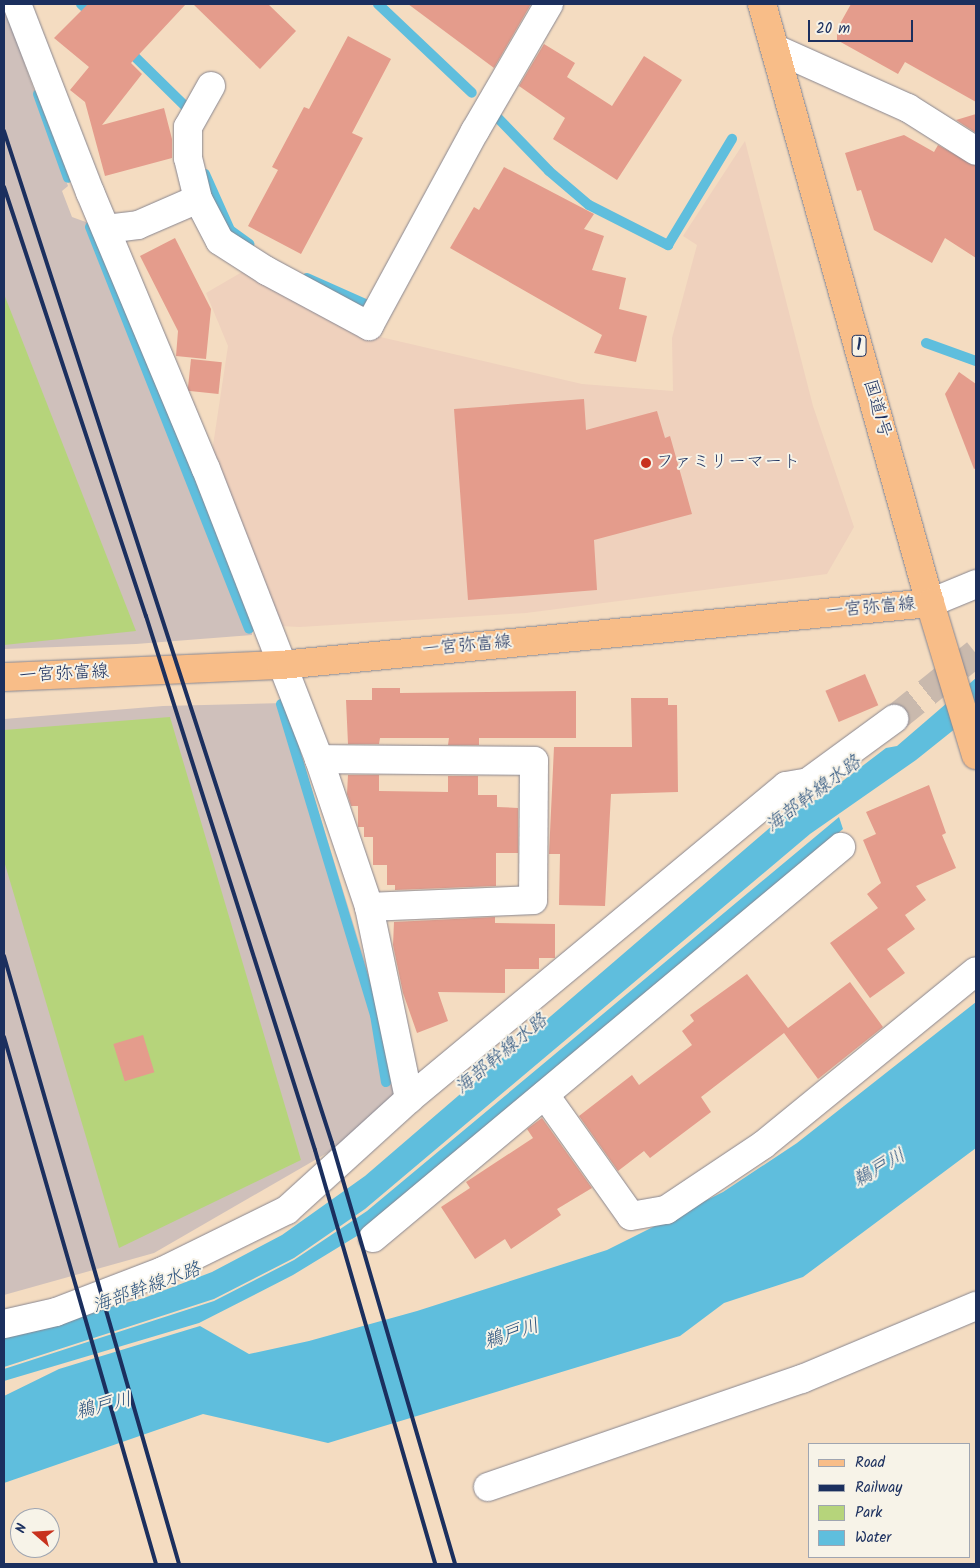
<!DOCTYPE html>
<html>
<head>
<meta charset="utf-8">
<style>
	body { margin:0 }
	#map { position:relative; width:980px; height:1568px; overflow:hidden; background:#f4dcc1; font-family:Kalam,"Klee One",sans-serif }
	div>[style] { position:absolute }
	.built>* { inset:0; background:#efd1bd }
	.industrial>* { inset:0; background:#cfc0bb }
	.green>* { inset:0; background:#b6d47b }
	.water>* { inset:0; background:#5fbedd }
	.stream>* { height:10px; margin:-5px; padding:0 5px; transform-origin:5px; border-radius:5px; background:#5fbedd }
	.building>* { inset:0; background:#e49c8c; transform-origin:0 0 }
	.minor-tunnel>* { height:28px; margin-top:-14px; transform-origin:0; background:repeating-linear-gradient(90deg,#c9b9ad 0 28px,transparent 0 42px) }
	.roads { filter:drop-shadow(0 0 1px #888690) drop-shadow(0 0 1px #888690) }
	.minor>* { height:28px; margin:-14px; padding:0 14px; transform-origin:14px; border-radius:14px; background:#fff }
	.major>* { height:28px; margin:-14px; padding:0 14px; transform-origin:14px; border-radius:14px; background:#f8bd88 }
	.highway>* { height:28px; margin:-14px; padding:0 14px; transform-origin:14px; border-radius:14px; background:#f8bd88 }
	.rail>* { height:4px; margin:-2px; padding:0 2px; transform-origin:2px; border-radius:2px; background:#1b2f5e }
	.dots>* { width:14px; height:14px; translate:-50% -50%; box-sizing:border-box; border:2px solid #f7f3e8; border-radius:50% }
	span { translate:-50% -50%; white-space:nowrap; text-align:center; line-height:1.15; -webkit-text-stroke:4px #f7f3e8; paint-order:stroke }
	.shield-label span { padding:1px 4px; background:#f7f3e8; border:1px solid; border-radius:4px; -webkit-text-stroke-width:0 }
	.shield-label { font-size:16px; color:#1b2f5e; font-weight:700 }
	.street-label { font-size:18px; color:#1b2f5e }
	.poi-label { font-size:18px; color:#1b2f5e }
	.left { translate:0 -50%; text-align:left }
	.water-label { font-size:19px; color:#2c537e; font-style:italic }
	.frame { position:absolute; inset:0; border:5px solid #1b2f5e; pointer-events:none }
	.legend { position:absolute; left:808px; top:1443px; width:162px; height:115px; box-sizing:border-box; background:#f7f3e8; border:1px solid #9fa5b1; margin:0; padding:6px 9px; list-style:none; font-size:15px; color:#1b2f5e }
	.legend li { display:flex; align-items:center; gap:10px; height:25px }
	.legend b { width:25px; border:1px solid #9fa5b1 }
	.north { position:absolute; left:10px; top:1508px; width:50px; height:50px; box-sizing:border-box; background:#f7f3e8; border:1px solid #9fa5b1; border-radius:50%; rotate:289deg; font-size:14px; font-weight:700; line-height:20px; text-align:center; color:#1b2f5e }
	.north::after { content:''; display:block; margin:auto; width:18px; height:22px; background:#c8321e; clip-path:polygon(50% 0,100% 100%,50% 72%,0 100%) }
	.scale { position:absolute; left:808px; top:20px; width:105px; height:22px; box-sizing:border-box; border:2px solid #1b2f5e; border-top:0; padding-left:6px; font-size:15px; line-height:18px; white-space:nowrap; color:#1b2f5e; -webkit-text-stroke:4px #f7f3e8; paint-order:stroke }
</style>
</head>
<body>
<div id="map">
	<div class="built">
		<i style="clip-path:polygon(745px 141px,813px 406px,854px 527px,827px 574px,526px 613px,300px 627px,277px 626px,212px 452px,228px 346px,206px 293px,242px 272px,372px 335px,582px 384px,673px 391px,672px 338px,697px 245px,683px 236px)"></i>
	</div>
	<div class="industrial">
		<i style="clip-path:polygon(4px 6px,68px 186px,62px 191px,72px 217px,94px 225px,252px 626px,252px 635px,136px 644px,4px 649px)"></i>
		<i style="clip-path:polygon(285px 703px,381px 1013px,401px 1093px,360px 1134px,154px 1253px,4px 1295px,4px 719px,163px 706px)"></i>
	</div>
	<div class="green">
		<i style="clip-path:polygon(4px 294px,136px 631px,4px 645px)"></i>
		<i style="clip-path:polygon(170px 717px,301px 1160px,119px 1248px,4px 861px,4px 730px)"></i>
	</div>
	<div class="water">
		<i style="clip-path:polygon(976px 678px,976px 712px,916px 760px,810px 834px,365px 1209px,294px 1258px,214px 1299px,4px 1367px,4px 1336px,144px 1298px,212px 1272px,282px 1235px,365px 1176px,795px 806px,819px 799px,886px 748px,897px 746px)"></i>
		<i style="clip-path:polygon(839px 817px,843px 829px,370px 1228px,293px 1275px,199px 1323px,4px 1381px,4px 1369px,214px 1301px,294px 1260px,367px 1211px)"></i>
		<i style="clip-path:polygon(976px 1002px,976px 1148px,803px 1277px,724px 1303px,680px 1336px,328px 1443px,203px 1414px,4px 1483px,4px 1396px,59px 1369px,200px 1326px,249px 1354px,309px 1341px,417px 1311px,607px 1250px,723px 1192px,797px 1143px)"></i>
	</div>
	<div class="stream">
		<i style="left:81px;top:4px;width:19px;rotate:43deg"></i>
		<i style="left:378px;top:4px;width:129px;rotate:43.4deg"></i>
		<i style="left:126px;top:48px;width:84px;rotate:44.5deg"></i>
		<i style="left:38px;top:94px;width:89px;rotate:70.3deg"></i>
		<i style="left:494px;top:114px;width:79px;rotate:46deg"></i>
		<i style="left:549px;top:171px;width:52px;rotate:40.4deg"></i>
		<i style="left:589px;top:205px;width:89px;rotate:26.9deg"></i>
		<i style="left:668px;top:245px;width:124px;rotate:-58.9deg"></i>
		<i style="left:205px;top:174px;width:61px;rotate:65.9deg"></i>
		<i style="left:230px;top:230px;width:24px;rotate:36deg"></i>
		<i style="left:90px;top:227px;width:432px;rotate:68.4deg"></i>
		<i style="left:307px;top:278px;width:64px;rotate:24.1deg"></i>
		<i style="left:926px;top:343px;width:53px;rotate:19.8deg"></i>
		<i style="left:281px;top:704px;width:325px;rotate:73.2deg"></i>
		<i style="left:375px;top:1015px;width:68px;rotate:80.7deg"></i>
	</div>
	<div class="building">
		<i style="clip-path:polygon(88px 4px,186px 4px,131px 63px,142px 74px,102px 125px,164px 108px,172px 139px,172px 158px,105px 176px,85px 102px,70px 90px,89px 67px,54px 38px)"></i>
		<i style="clip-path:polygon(193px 4px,268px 4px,296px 31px,260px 69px)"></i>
		<i style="clip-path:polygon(408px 4px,531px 4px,494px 68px)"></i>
		<i style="clip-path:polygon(851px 4px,976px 4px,976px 102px,905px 62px,898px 74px,837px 40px,837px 29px)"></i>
		<i style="clip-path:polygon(348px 36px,391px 59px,352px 133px,363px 138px,301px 254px,248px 226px,278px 170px,272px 167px,304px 107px,309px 109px)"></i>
		<i style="clip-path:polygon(544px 44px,575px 63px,567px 77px,612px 106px,644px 56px,682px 80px,617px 180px,553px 139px,565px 118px,519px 86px)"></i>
		<i style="clip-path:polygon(976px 114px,976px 133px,956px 120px)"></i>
		<i style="clip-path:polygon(904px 135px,934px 152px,938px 145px,976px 166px,976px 258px,945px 238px,932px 263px,874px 230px,861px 190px,857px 191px,845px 153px)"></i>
		<i style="clip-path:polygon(504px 167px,594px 214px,584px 229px,604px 236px,592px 270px,626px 278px,619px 309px,647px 316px,636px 362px,594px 353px,602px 335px,450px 248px,474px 207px,479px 210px)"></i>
		<i style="clip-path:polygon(175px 238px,211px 309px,206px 359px,176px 356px,178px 331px,140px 256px)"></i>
		<i style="left:191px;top:359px;width:31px;height:32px;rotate:6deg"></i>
		<i style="clip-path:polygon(959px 372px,976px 384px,976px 468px,974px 469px,945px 394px)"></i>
		<i style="clip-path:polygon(584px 399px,586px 430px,657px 411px,665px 438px,670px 436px,692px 514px,594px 540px,597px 590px,468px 600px,454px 409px)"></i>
		<i style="left:865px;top:674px;width:34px;height:43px;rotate:67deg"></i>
		<i style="clip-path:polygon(372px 688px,400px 688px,400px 693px,576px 691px,576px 738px,479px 738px,479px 745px,448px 745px,449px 738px,380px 738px,379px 744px,348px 744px,346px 700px,372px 700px)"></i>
		<i style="clip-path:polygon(631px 698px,668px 698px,668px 705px,677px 705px,678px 792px,611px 794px,605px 906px,559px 905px,560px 854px,549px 854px,554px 747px,632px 747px)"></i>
		<i style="clip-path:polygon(348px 775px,379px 775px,379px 791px,448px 792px,448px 776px,478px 776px,478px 795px,497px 795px,497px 807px,518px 808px,518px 853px,496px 853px,496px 886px,395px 890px,395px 885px,387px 885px,387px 865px,373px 865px,373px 837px,364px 837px,364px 827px,358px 827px,358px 806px,351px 806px,347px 794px)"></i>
		<i style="clip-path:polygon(929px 785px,946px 833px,942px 835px,956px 868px,916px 886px,926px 900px,905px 915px,915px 929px,887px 949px,905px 973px,870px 998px,830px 943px,878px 908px,867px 894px,881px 883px,863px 840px,876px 834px,866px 812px)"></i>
		<i style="clip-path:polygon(495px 917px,495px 923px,555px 924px,555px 958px,539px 958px,539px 969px,505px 969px,505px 993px,438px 992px,448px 1021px,417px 1033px,403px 993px,393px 945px,394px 922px)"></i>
		<i style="clip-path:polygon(747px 974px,788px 1028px,850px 982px,883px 1027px,818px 1079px,784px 1033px,701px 1097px,711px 1112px,650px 1158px,644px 1151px,618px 1171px,579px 1116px,632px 1075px,639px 1085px,692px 1045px,682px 1031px,694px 1021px,690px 1015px)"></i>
		<i style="left:143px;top:1035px;width:39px;height:31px;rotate:73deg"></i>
		<i style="clip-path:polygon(542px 1118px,592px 1188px,557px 1209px,561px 1215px,511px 1249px,505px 1239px,475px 1259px,441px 1207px,470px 1188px,466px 1182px,533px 1138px,527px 1129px)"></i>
	</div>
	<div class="minor-tunnel">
		<i style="left:894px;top:719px;width:105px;rotate:-38.8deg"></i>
	</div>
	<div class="roads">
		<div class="minor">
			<i style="left:17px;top:4px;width:202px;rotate:68.8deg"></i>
			<i style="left:90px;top:192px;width:300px;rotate:67.3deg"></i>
			<i style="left:206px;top:469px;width:311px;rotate:68.7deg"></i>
			<i style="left:319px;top:759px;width:156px;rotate:71.3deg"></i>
			<i style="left:369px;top:907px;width:196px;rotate:78.2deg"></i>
			<i style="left:776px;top:49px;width:145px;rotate:24.1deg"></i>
			<i style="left:908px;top:108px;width:80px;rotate:32.3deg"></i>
			<i style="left:211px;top:86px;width:47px;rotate:119.3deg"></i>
			<i style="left:188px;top:127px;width:31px;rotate:90deg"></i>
			<i style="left:188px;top:158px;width:42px;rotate:76.3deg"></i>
			<i style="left:198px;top:199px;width:47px;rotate:62.4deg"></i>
			<i style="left:220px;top:241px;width:56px;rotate:32.6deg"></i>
			<i style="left:267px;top:271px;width:116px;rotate:28.3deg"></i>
			<i style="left:369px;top:326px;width:222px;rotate:-61.5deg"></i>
			<i style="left:475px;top:131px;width:147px;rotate:-59.8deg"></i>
			<i style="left:106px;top:229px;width:32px;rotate:-7deg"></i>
			<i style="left:138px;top:225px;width:65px;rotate:-23.4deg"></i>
			<i style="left:930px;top:603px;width:50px;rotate:-22.4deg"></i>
			<i style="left:319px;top:759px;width:215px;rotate:0.5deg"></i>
			<i style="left:534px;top:761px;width:139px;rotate:90.4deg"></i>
			<i style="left:533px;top:900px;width:164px;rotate:177.6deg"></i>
			<i style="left:545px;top:1095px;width:148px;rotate:54.6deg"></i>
			<i style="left:631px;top:1216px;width:36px;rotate:-10deg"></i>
			<i style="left:666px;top:1210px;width:117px;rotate:-33.8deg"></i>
			<i style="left:763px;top:1145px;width:275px;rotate:-39.2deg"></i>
			<i style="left:373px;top:1238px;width:610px;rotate:-39.88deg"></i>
			<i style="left:4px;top:1324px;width:53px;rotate:-13deg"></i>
			<i style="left:56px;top:1312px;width:115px;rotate:-21deg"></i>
			<i style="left:163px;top:1271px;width:138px;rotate:-26.2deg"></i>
			<i style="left:287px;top:1210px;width:165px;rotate:-42.3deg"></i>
			<i style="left:409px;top:1099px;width:490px;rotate:-39.7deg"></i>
			<i style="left:786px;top:786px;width:22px;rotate:-10deg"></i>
			<i style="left:808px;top:782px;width:107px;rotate:-36.2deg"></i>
			<i style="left:488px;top:1487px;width:332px;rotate:-19deg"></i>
			<i style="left:802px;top:1379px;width:189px;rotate:-22.8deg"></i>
		</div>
		<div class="major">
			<i style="left:4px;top:677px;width:277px;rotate:-2.5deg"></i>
			<i style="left:281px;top:665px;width:652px;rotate:-5.46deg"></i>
		</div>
		<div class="highway">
			<i style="left:762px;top:4px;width:622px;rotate:74.33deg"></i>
			<i style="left:930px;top:603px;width:159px;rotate:73.2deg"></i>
		</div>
	</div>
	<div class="rail">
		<i style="left:4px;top:131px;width:1064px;rotate:72.04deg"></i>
		<i style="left:332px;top:1143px;width:439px;rotate:73.7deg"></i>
		<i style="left:4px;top:187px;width:452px;rotate:71.7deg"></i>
		<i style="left:146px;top:616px;width:560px;rotate:72.44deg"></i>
		<i style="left:315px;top:1150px;width:431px;rotate:73.8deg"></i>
		<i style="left:4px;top:956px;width:633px;rotate:73.94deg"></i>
		<i style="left:4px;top:1037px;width:548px;rotate:73.91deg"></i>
	</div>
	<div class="dots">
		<i style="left:646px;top:463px;background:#c8321e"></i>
	</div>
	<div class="shield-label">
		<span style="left:859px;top:346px">1</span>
	</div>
	<div class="street-label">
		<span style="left:876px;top:409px;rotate:74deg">国道1号</span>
		<span style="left:871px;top:609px;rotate:-5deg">一宮弥富線</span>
		<span style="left:467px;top:647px;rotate:-5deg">一宮弥富線</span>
		<span style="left:64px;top:675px;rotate:-3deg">一宮弥富線</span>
	</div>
	<div class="poi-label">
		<span class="left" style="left:656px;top:463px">ファミリーマート</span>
	</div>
	<div class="water-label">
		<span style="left:814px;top:795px;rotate:-37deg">海部幹線水路</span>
		<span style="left:502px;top:1055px;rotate:-40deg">海部幹線水路</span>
		<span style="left:880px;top:1169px;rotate:-30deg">鵜戸川</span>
		<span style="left:147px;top:1289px;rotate:-20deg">海部幹線水路</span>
		<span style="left:512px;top:1335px;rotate:-18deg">鵜戸川</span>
		<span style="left:104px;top:1407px;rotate:-14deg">鵜戸川</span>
	</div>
	<div class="frame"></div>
	<ul class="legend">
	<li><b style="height:6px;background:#f8bd88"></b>Road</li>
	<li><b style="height:6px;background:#1b2f5e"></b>Railway</li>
	<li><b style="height:14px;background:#b6d47b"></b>Park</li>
	<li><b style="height:14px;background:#5fbedd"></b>Water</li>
	</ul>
	<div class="north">N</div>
	<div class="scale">20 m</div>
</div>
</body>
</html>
